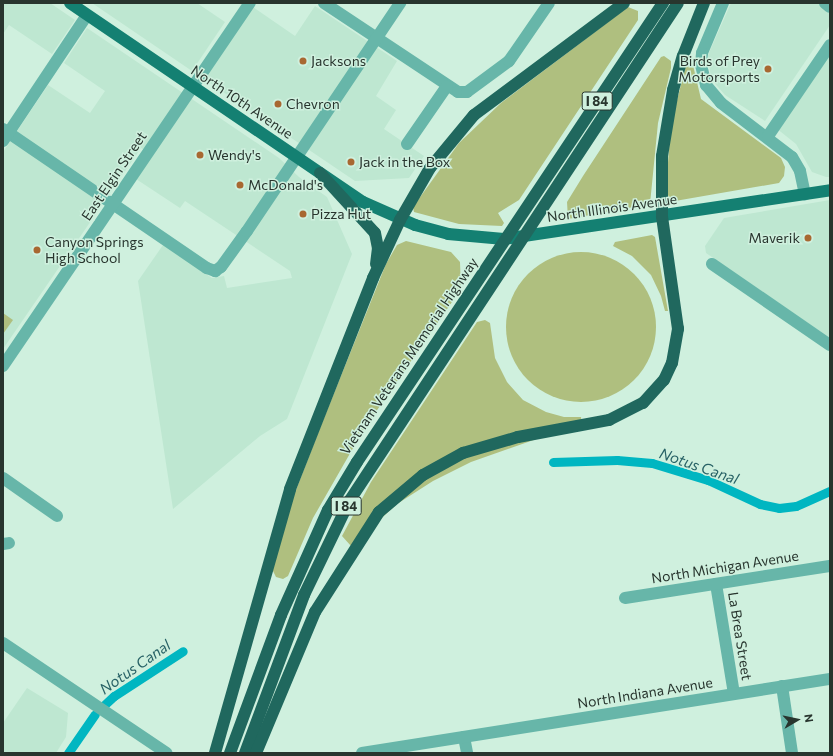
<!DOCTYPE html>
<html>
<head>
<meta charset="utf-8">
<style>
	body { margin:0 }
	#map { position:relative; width:833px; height:756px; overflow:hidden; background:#cff0de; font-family:Commissioner,sans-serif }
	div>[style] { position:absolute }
	.built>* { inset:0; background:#bee7d1 }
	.green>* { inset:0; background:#afbf7f }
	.round { border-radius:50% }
	.canal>* { height:9px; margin:-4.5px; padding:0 4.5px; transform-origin:4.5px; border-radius:4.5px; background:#00b6c1 }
	.minor>* { height:12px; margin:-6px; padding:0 6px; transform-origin:6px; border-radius:6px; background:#67b6a9 }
	.major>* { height:12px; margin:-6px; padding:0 6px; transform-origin:6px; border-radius:6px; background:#148072 }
	.highway>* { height:12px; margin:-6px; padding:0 6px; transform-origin:6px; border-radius:6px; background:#20685e }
	.dots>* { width:11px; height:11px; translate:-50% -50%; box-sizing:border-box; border:2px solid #cff0de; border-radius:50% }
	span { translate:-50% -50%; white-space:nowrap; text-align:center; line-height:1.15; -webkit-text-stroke:3px #cff0de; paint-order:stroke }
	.shield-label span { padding:1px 3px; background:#cff0de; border:1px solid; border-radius:3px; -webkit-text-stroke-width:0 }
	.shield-label { font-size:13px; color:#28352e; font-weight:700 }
	.poi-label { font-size:14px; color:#28352e }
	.left { translate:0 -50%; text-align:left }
	.right { translate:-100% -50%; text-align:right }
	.street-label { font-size:14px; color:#28352e }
	.water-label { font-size:15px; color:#286266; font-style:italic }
	.frame { position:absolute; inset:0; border:4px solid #28352e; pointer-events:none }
	.north { position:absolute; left:777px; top:700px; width:40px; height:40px; -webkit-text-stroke:3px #cff0de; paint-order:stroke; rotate:81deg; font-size:11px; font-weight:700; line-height:16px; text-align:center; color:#28352e }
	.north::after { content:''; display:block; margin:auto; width:14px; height:18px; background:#28352e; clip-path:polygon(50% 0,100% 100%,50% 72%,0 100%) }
</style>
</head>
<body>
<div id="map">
	<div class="built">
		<i style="clip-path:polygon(3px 3px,50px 3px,75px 20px,52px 54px,9px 25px,3px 34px)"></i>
		<i style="clip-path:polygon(92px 3px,197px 3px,225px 22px,192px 71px)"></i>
		<i style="clip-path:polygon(731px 3px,818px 3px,830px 11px,830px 25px,765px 121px,725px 95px,711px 79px,708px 55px)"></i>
		<i style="clip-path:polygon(315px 6px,397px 61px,376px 96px,396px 110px,384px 129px,424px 156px,409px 178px,355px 181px,204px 79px,253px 7px,295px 36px)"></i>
		<i style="clip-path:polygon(87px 28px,279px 158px,299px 177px,327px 197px,352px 254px,287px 419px,260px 436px,173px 509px,138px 281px,163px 245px,212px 278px,224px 276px,227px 288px,292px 278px,290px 271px,185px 201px,180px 208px,136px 179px,152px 155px,141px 148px,3px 349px,3px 152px,48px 85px,90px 113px,105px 91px,64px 63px)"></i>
		<i style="clip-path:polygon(830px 52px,830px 177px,826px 177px,812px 172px,796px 144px,776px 128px)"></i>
		<i style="clip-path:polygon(830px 200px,830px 338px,706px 253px,705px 246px,724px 218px)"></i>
		<i style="clip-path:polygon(27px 688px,68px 713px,66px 737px,56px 753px,3px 753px,3px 723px)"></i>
	</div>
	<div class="green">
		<i style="clip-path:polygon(628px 7px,638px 11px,638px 20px,519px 200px,498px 213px,504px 223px,502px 226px,459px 224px,414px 212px,413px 207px,459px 143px,501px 103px)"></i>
		<i style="clip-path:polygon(664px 56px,671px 61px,671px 68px,658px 123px,650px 204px,568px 219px,567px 202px,583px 176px,661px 57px)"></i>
		<i style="clip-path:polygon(687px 61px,692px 61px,701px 99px,781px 158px,785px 167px,784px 176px,779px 183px,675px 201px,669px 198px,666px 188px,671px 124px)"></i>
		<i style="clip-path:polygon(652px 235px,655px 237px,668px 311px,665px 311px,661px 296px,651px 275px,632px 256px,613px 246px,615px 242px)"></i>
		<i style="clip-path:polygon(406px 241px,451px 252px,460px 262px,461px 289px,364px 429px,313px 518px,288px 576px,283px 579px,276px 577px,272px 569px,291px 503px,318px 433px,386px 264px,397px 245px)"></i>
		<i class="round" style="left:506px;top:252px;width:150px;height:150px"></i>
		<i style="clip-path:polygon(3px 313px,13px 320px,3px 334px)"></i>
		<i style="clip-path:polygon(485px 320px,490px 323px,495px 358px,507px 382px,523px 400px,546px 412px,564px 417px,581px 417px,582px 423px,471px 462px,433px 481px,397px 504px,351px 546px,342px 536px,371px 482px,477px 322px)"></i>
	</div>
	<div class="canal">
		<i style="left:553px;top:462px;width:64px;rotate:-1.8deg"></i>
		<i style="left:617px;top:460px;width:35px;rotate:5deg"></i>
		<i style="left:652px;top:463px;width:59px;rotate:16.9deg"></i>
		<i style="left:708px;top:480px;width:57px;rotate:24.8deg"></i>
		<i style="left:760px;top:504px;width:19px;rotate:12deg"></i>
		<i style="left:779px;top:508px;width:17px;rotate:-7deg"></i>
		<i style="left:796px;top:506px;width:37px;rotate:-24deg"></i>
		<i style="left:102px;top:707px;width:16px;rotate:-43deg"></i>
		<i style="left:114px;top:696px;width:82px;rotate:-33.1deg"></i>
		<i style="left:68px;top:753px;width:47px;rotate:-55.3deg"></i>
	</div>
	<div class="minor">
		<i style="left:324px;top:3px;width:161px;rotate:33.6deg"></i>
		<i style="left:458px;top:92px;width:9px"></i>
		<i style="left:467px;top:92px;width:52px;rotate:-36.4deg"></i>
		<i style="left:509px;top:61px;width:70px;rotate:-55.4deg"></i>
		<i style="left:723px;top:3px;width:54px;rotate:112.8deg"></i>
		<i style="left:702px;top:53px;width:12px;rotate:95deg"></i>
		<i style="left:701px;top:65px;width:21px;rotate:76deg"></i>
		<i style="left:706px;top:85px;width:23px;rotate:50deg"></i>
		<i style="left:721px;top:103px;width:89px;rotate:37.3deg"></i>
		<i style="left:792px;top:157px;width:16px;rotate:60deg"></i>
		<i style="left:800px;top:171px;width:24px;rotate:78deg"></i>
		<i style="left:825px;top:3px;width:6px;rotate:39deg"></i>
		<i style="left:3px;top:129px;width:247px;rotate:34.3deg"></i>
		<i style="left:207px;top:268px;width:9px;rotate:21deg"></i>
		<i style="left:215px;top:271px;width:7px;rotate:-34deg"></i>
		<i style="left:221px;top:267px;width:44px;rotate:-54.2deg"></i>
		<i style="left:247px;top:231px;width:275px;rotate:-56.1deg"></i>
		<i style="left:768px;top:136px;width:110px;rotate:-55.7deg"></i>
		<i style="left:3px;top:141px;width:151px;rotate:-56.3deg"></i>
		<i style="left:407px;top:144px;width:70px;rotate:-55.4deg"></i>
		<i style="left:712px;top:264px;width:143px;rotate:34.5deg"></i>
		<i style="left:3px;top:366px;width:439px;rotate:-55.8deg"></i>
		<i style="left:3px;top:478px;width:66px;rotate:35.1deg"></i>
		<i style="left:3px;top:544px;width:6px;rotate:-9deg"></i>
		<i style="left:716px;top:584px;width:111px;rotate:80.7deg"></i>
		<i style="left:625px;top:598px;width:207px;rotate:-8.9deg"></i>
		<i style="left:3px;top:643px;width:197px;rotate:33.9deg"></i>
		<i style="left:782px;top:686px;width:68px;rotate:81.5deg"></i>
		<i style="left:464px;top:737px;width:16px;rotate:79deg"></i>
		<i style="left:362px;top:753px;width:474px;rotate:-9deg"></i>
	</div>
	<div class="major">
		<i style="left:70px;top:3px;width:354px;rotate:34.2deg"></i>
		<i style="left:363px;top:202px;width:57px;rotate:23.9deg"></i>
		<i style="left:415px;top:225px;width:34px;rotate:15deg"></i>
		<i style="left:448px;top:234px;width:56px;rotate:5.1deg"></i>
		<i style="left:504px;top:239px;width:330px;rotate:-8.5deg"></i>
	</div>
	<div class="highway">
		<i style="left:320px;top:173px;width:81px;rotate:47.5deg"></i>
		<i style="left:375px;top:233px;width:15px;rotate:79deg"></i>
		<i style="left:378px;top:248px;width:16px;rotate:97deg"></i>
		<i style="left:215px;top:753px;width:274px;rotate:-74.1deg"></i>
		<i style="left:290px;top:489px;width:227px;rotate:-68.5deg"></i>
		<i style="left:373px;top:278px;width:64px;rotate:-65deg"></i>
		<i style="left:400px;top:220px;width:60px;rotate:-60deg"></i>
		<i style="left:430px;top:168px;width:69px;rotate:-50.3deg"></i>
		<i style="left:474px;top:115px;width:187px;rotate:-36.7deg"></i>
		<i style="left:230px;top:753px;width:147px;rotate:-69.7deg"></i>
		<i style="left:281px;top:615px;width:115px;rotate:-65.9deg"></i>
		<i style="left:328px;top:510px;width:56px;rotate:-58.9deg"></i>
		<i style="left:357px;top:462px;width:552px;rotate:-56.31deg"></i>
		<i style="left:245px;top:753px;width:169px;rotate:-69.5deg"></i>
		<i style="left:304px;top:595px;width:106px;rotate:-64.2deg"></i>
		<i style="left:350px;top:500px;width:595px;rotate:-56.58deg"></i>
		<i style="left:256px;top:753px;width:153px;rotate:-67.3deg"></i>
		<i style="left:315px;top:612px;width:119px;rotate:-57.4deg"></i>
		<i style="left:379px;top:512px;width:57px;rotate:-40.1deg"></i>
		<i style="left:423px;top:475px;width:46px;rotate:-28.8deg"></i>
		<i style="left:463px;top:453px;width:57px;rotate:-16.2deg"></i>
		<i style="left:518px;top:437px;width:93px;rotate:-10.6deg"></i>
		<i style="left:609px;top:420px;width:38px;rotate:-27deg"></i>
		<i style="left:643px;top:403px;width:31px;rotate:-48deg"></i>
		<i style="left:664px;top:380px;width:19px;rotate:-65deg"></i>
		<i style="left:672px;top:363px;width:35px;rotate:-80deg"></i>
		<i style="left:678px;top:329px;width:114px;rotate:-98.1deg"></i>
		<i style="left:662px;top:216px;width:60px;rotate:-90deg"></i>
		<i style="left:662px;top:156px;width:67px;rotate:-80.5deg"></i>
		<i style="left:673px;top:90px;width:35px;rotate:-74deg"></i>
		<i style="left:683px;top:56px;width:57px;rotate:-68.4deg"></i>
	</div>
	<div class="dots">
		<i style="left:303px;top:61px;background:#a86831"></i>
		<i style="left:768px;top:69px;background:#a86831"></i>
		<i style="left:278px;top:104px;background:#a86831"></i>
		<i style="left:200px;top:155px;background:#a86831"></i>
		<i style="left:351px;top:162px;background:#a86831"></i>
		<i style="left:240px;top:185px;background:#a86831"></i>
		<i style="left:303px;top:214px;background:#a86831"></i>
		<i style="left:808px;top:238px;background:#a86831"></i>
		<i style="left:37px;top:250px;background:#a86831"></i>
	</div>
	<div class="shield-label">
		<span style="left:597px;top:101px">I 84</span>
		<span style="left:346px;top:506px">I 84</span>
	</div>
	<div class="poi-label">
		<span class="left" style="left:311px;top:61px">Jacksons</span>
		<span class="right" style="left:760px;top:69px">Birds of Prey<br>Motorsports</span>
		<span class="left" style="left:286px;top:104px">Chevron</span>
		<span class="left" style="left:208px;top:155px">Wendy's</span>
		<span class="left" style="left:359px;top:162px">Jack in the Box</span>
		<span class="left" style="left:248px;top:185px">McDonald's</span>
		<span class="left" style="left:311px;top:214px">Pizza Hut</span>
		<span class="right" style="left:800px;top:238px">Maverik</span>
		<span class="left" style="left:45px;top:250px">Canyon Springs<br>High School</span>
	</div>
	<div class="street-label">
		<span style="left:242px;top:102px;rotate:34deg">North 10th Avenue</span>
		<span style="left:114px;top:176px;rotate:-56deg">East Elgin Street</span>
		<span style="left:612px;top:208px;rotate:-8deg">North Illinois Avenue</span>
		<span style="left:409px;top:356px;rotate:-56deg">Vietnam Veterans Memorial Highway</span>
		<span style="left:725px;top:567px;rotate:-9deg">North Michigan Avenue</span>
		<span style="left:740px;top:636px;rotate:81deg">La Brea Street</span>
		<span style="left:645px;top:693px;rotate:-9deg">North Indiana Avenue</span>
	</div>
	<div class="water-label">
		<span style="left:699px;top:466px;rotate:19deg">Notus Canal</span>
		<span style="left:135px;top:667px;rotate:-35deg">Notus Canal</span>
	</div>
	<div class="frame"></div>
	<div class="north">N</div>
</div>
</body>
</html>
